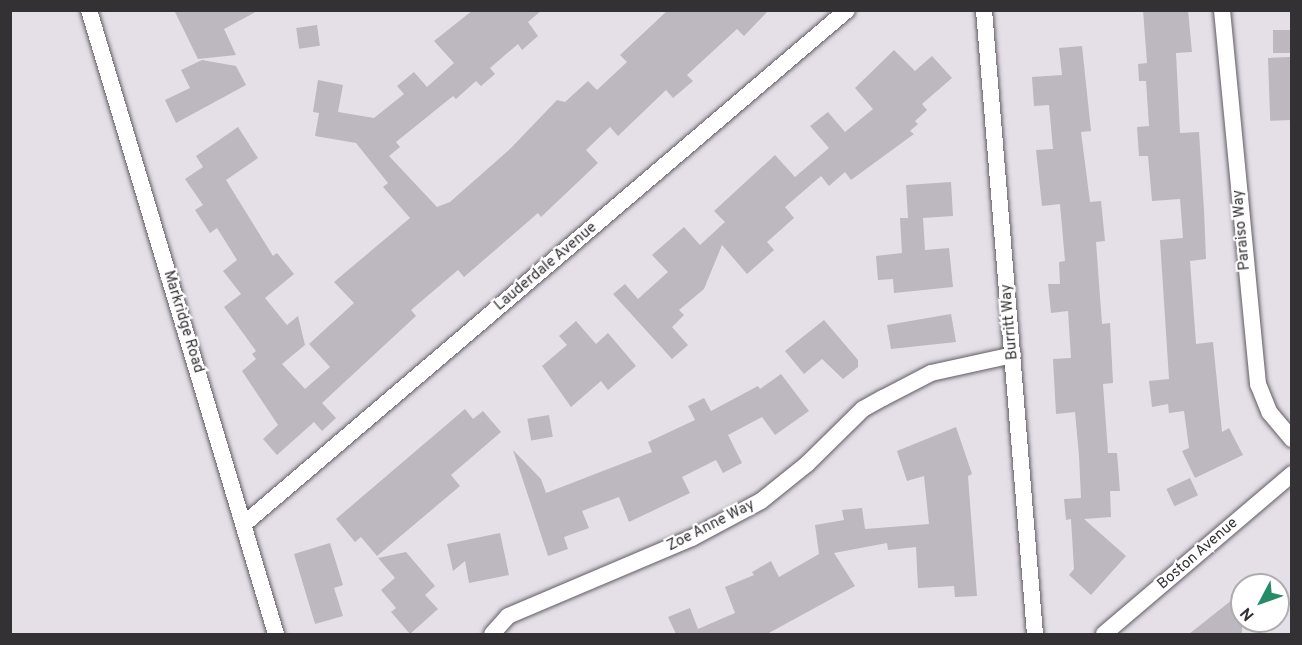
<!DOCTYPE html>
<html>
<head>
<meta charset="utf-8">
<style>
	body { margin:0 }
	#map { position:relative; width:1302px; height:645px; overflow:hidden; background:#e5dfe8; font-family:Overpass,sans-serif }
	div>[style] { position:absolute }
	.building>* { inset:0; background:#bdb7c0; transform-origin:0 0 }
	.roads { filter:drop-shadow(0 0 2px #615c63) drop-shadow(0 0 2px #615c63) }
	.street>* { height:16px; margin:-8px; padding:0 8px; transform-origin:8px; border-radius:8px; background:#fff }
	span { translate:-50% -50%; white-space:nowrap; text-align:center; line-height:1.15; -webkit-text-stroke:4.5px #fff; paint-order:stroke }
	.street-label { font-size:15px; color:#343135 }
	.frame { position:absolute; inset:0; border:12px solid #343135; pointer-events:none }
	.north { position:absolute; left:1230px; top:573px; width:60px; height:60px; box-sizing:border-box; background:#fff; border:2px solid #aeadae; border-radius:50%; rotate:229deg; font-size:16px; font-weight:700; line-height:24px; text-align:center; color:#343135 }
	.north::after { content:''; display:block; margin:auto; width:21px; height:27px; background:#268c67; clip-path:polygon(50% 0,100% 100%,50% 72%,0 100%) }
</style>
</head>
<body>
<div id="map">
	<div class="building">
		<i style="clip-path:polygon(174px 10px,259px 10px,224px 29px,236px 55px,198px 59px)"></i>
		<i style="clip-path:polygon(473px 10px,542px 10px,528px 22px,538px 36px,522px 50px,518px 44px,490px 68px,495px 74px,481px 86px,476px 81px,456px 99px,453px 96px,396px 142px,400px 147px,389px 156px,437px 207px,450px 202px,511px 148px,557px 100px,565px 102px,588px 81px,597px 90px,627px 62px,620px 55px,668px 10px,769px 10px,744px 36px,737px 29px,687px 75px,693px 81px,673px 98px,666px 90px,618px 136px,610px 127px,586px 150px,598px 163px,541px 217px,538px 213px,464px 277px,458px 270px,411px 310px,416px 316px,322px 403px,336px 418px,322px 431px,314px 422px,277px 455px,263px 439px,278px 425px,242px 371px,256px 359px,252px 354px,256px 351px,224px 307px,241px 294px,223px 271px,237px 260px,217px 228px,210px 233px,195px 210px,203px 205px,185px 179px,203px 167px,196px 156px,238px 127px,258px 158px,226px 180px,273px 256px,277px 253px,294px 274px,265px 298px,287px 325px,298px 316px,305px 345px,282px 364px,305px 389px,330px 367px,309px 344px,354px 303px,334px 282px,410px 218px,383px 187px,388px 183px,356px 143px,315px 136px,319px 113px,313px 112px,318px 80px,343px 85px,338px 112px,374px 118px,404px 94px,397px 86px,414px 72px,427px 87px,454px 63px,434px 41px)"></i>
		<i style="clip-path:polygon(1143px 10px,1188px 10px,1192px 52px,1176px 53px,1180px 133px,1199px 132px,1204px 210px,1206px 259px,1190px 261px,1196px 344px,1213px 342px,1222px 432px,1229px 428px,1243px 455px,1195px 478px,1182px 451px,1189px 448px,1184px 411px,1169px 413px,1168px 404px,1152px 407px,1149px 381px,1169px 379px,1160px 240px,1183px 238px,1180px 199px,1152px 201px,1148px 156px,1139px 156px,1137px 127px,1149px 126px,1146px 81px,1139px 81px,1138px 64px,1147px 63px)"></i>
		<i style="left:317px;top:25px;width:21px;height:21px;rotate:82deg"></i>
		<i style="left:1292px;top:30px;width:23px;height:19px;rotate:90deg"></i>
		<i style="clip-path:polygon(1082px 46px,1091px 131px,1081px 132px,1090px 202px,1101px 201px,1105px 241px,1096px 242px,1102px 324px,1110px 323px,1113px 383px,1103px 384px,1108px 453px,1117px 453px,1120px 491px,1110px 491px,1111px 517px,1084px 519px,1126px 556px,1091px 595px,1069px 575px,1074px 569px,1071px 519px,1066px 520px,1064px 499px,1081px 498px,1079px 456px,1075px 412px,1056px 414px,1053px 359px,1071px 358px,1068px 311px,1051px 313px,1048px 284px,1060px 284px,1059px 262px,1065px 261px,1060px 204px,1042px 206px,1036px 150px,1053px 149px,1049px 105px,1034px 106px,1032px 77px,1062px 75px,1059px 48px)"></i>
		<i style="clip-path:polygon(894px 50px,915px 71px,932px 56px,952px 78px,922px 104px,927px 110px,915px 121px,918px 124px,910px 131px,914px 134px,851px 180px,845px 172px,829px 186px,821px 176px,785px 207px,794px 218px,767px 242px,774px 250px,747px 274px,722px 245px,704px 289px,679px 310px,684px 315px,672px 327px,688px 345px,672px 359px,613px 294px,625px 284px,638px 299px,668px 272px,652px 255px,684px 227px,700px 245px,725px 222px,714px 211px,775px 155px,795px 177px,829px 148px,810px 126px,828px 112px,845px 132px,873px 109px,855px 88px)"></i>
		<i style="left:1290px;top:57px;width:63px;height:22px;rotate:88deg"></i>
		<i style="clip-path:polygon(202px 60px,236px 66px,246px 85px,176px 123px,165px 100px,190px 88px,181px 70px)"></i>
		<i style="clip-path:polygon(951px 182px,953px 216px,923px 218px,925px 250px,949px 248px,953px 287px,894px 293px,893px 279px,878px 280px,876px 256px,902px 253px,900px 218px,908px 218px,906px 185px)"></i>
		<i style="clip-path:polygon(951px 314px,956px 342px,891px 349px,887px 325px)"></i>
		<i style="clip-path:polygon(824px 320px,858px 360px,858px 367px,843px 379px,822px 359px,804px 374px,785px 351px)"></i>
		<i style="clip-path:polygon(576px 321px,596px 344px,608px 333px,636px 366px,608px 390px,601px 381px,571px 407px,542px 366px,567px 345px,559px 336px)"></i>
		<i style="clip-path:polygon(781px 374px,809px 411px,775px 435px,762px 417px,728px 435px,742px 463px,723px 473px,716px 460px,682px 477px,690px 493px,629px 522px,619px 497px,582px 511px,589px 528px,564px 537px,568px 549px,548px 556px,513px 450px,541px 479px,546px 493px,652px 452px,648px 442px,695px 420px,688px 406px,704px 398px,711px 411px,758px 386px,760px 389px)"></i>
		<i style="clip-path:polygon(465px 409px,473px 419px,483px 411px,501px 432px,451px 475px,460px 486px,377px 556px,361px 537px,355px 542px,336px 519px)"></i>
		<i style="left:549px;top:415px;width:22px;height:22px;rotate:80deg"></i>
		<i style="clip-path:polygon(956px 427px,972px 474px,968px 476px,977px 596px,955px 597px,954px 586px,918px 588px,916px 547px,888px 550px,887px 543px,834px 553px,855px 586px,767px 634px,676px 634px,668px 617px,690px 608px,698px 629px,735px 613px,725px 587px,754px 575px,752px 572px,771px 561px,779px 577px,819px 554px,815px 525px,844px 520px,842px 510px,862px 508px,865px 529px,929px 524px,924px 476px,907px 481px,897px 451px)"></i>
		<i style="left:1190px;top:478px;width:19px;height:26px;rotate:65deg"></i>
		<i style="clip-path:polygon(500px 533px,509px 575px,469px 583px,465px 561px,453px 571px,447px 544px)"></i>
		<i style="clip-path:polygon(330px 543px,343px 585px,334px 588px,343px 616px,315px 624px,294px 554px)"></i>
		<i style="clip-path:polygon(406px 552px,435px 586px,425px 595px,438px 609px,410px 634px,391px 612px,396px 608px,381px 590px,395px 578px,378px 558px)"></i>
		<i style="clip-path:polygon(1242px 592px,1242px 634px,1189px 634px)"></i>
	</div>
	<div class="roads">
		<div class="street">
			<i style="left:89px;top:10px;width:651px;rotate:73.32deg"></i>
			<i style="left:984px;top:10px;width:626px;rotate:85.33deg"></i>
			<i style="left:1222px;top:10px;width:376px;rotate:84.5deg"></i>
			<i style="left:1258px;top:384px;width:31px;rotate:68deg"></i>
			<i style="left:1270px;top:413px;width:34px;rotate:50deg"></i>
			<i style="left:244px;top:524px;width:792px;rotate:-40.44deg"></i>
			<i style="left:492px;top:634px;width:24px;rotate:-48deg"></i>
			<i style="left:508px;top:616px;width:200px;rotate:-23deg"></i>
			<i style="left:692px;top:538px;width:78px;rotate:-28.2deg"></i>
			<i style="left:761px;top:501px;width:59px;rotate:-38.8deg"></i>
			<i style="left:807px;top:464px;width:78px;rotate:-44.5deg"></i>
			<i style="left:863px;top:409px;width:23px;rotate:-29deg"></i>
			<i style="left:883px;top:398px;width:54px;rotate:-27.5deg"></i>
			<i style="left:931px;top:373px;width:84px;rotate:-12.4deg"></i>
			<i style="left:1104px;top:634px;width:247px;rotate:-40.4deg"></i>
		</div>
	</div>
	<div class="street-label">
		<span style="left:1242px;top:230px;rotate:-95deg">Paraiso Way</span>
		<span style="left:546px;top:267px;rotate:-40deg">Lauderdale Avenue</span>
		<span style="left:183px;top:322px;rotate:73deg">Markridge Road</span>
		<span style="left:1010px;top:322px;rotate:-95deg">Burritt Way</span>
		<span style="left:711px;top:526px;rotate:-27deg">Zoe Anne Way</span>
		<span style="left:1198px;top:554px;rotate:-41deg">Boston Avenue</span>
	</div>
	<div class="frame"></div>
	<div class="north">N</div>
</div>
</body>
</html>
